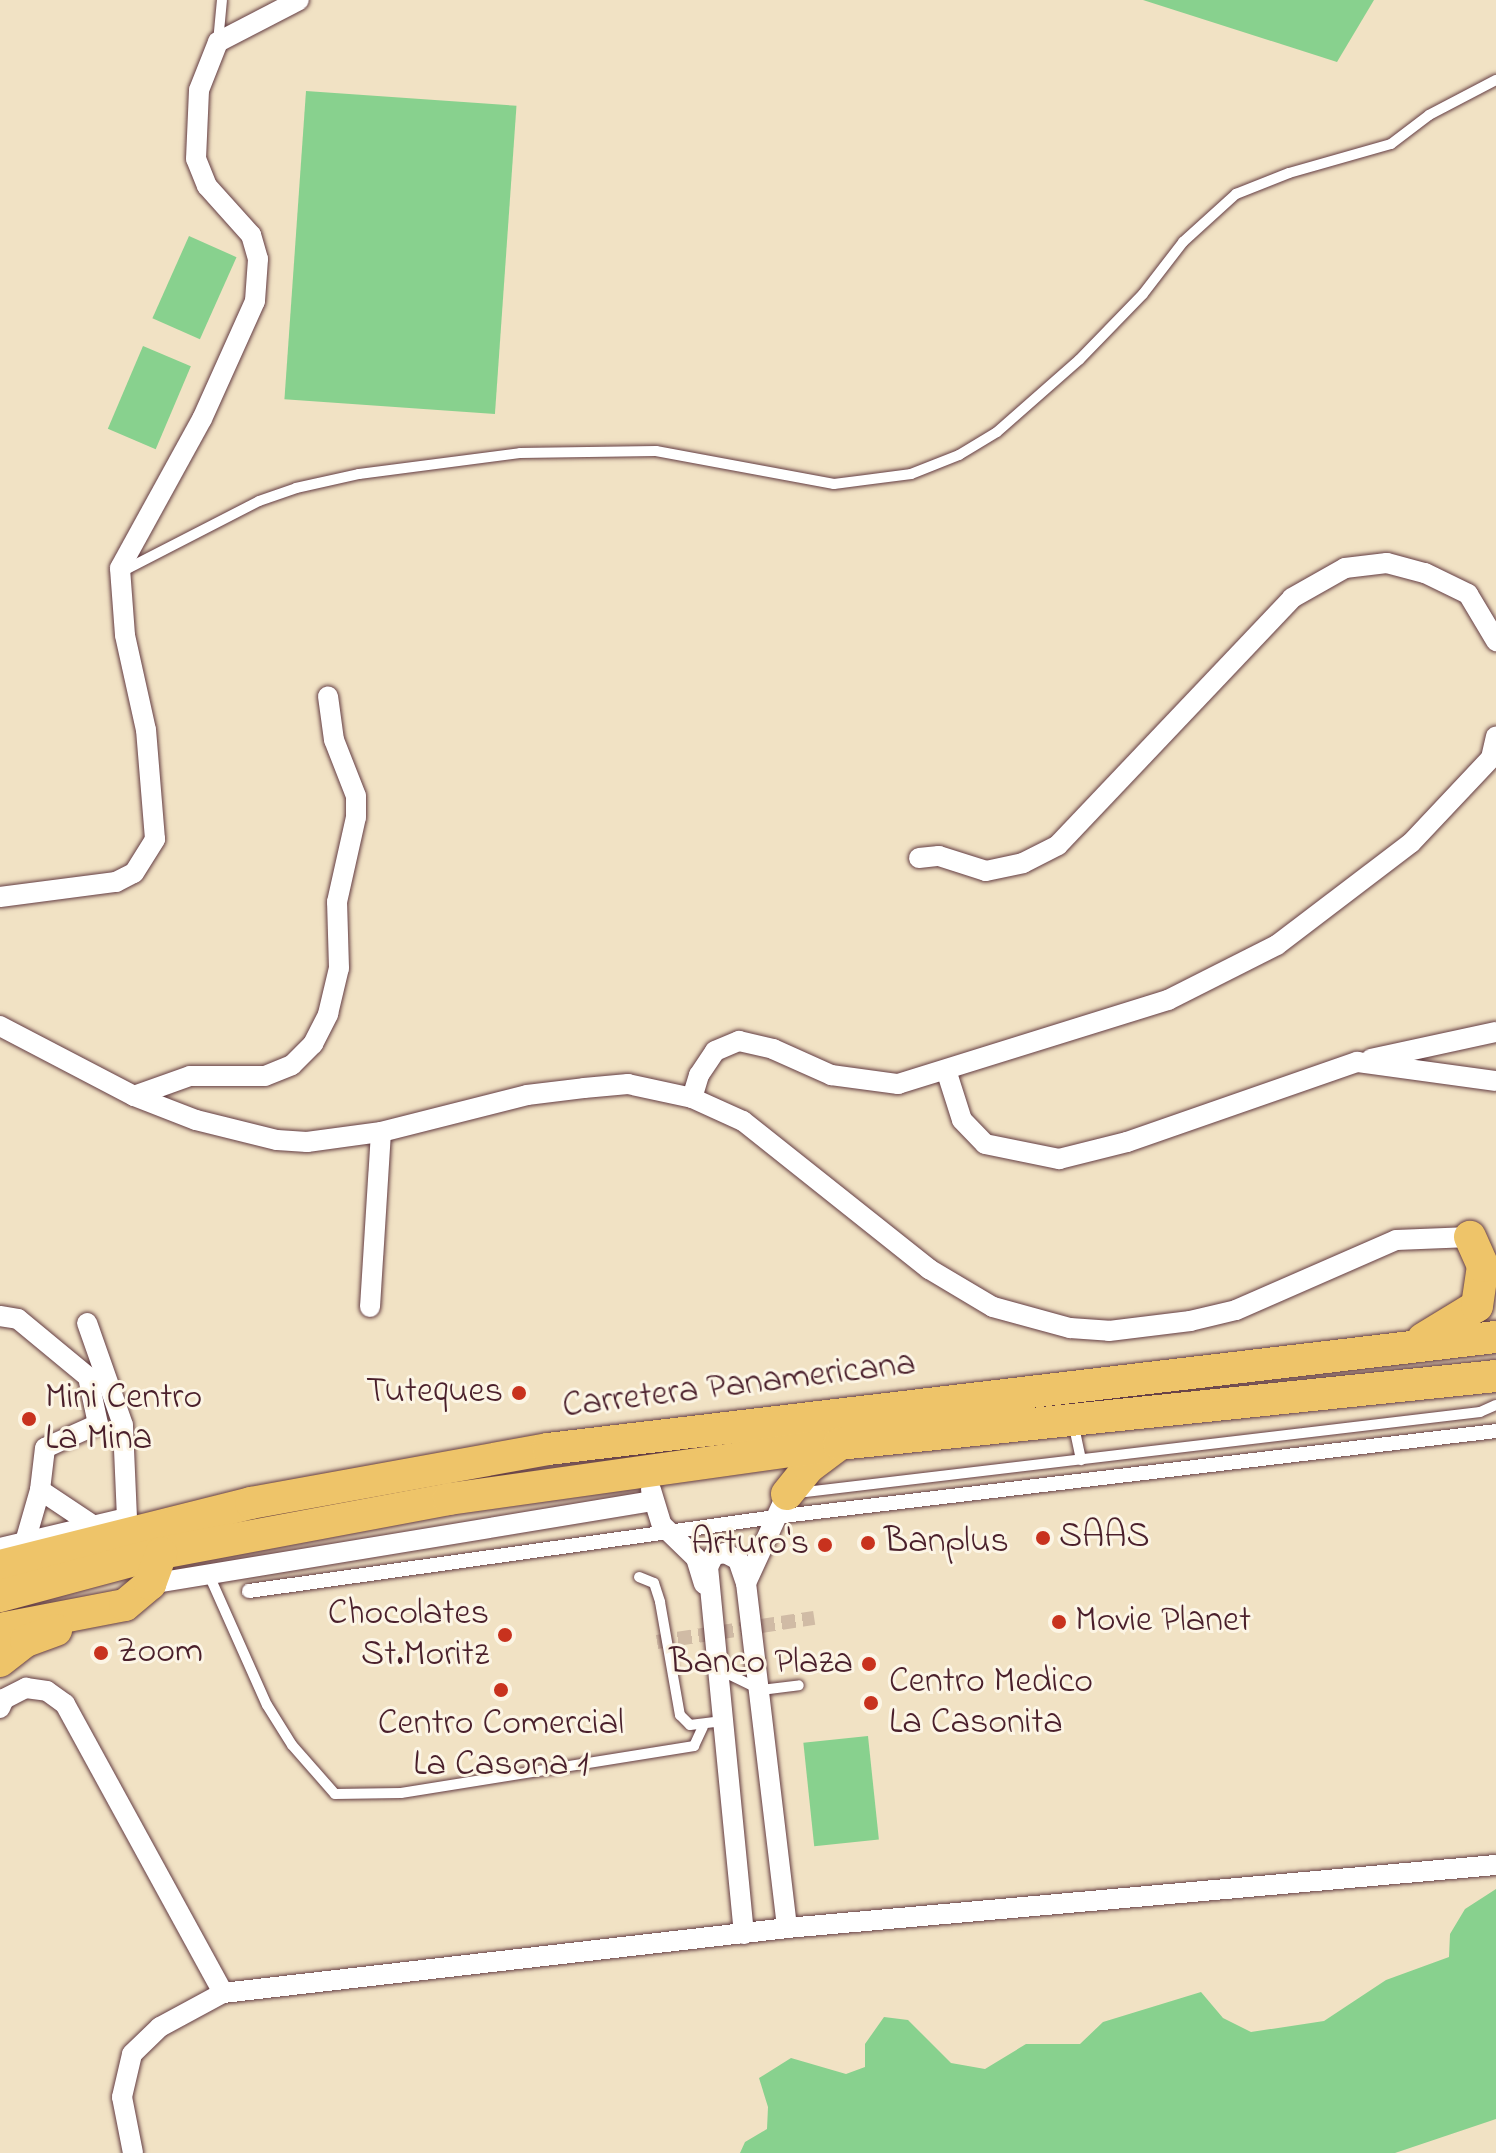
<!DOCTYPE html>
<html>
<head>
<meta charset="utf-8">
<style>
	body { margin:0 }
	#map { position:relative; width:1496px; height:2153px; overflow:hidden; background:#f1e2c4; font-family:"Indie Flower",sans-serif }
	div>[style] { position:absolute }
	.green>* { inset:0; background:#88d18e; transform-origin:0 0 }
	.pedestrian-tunnel>* { height:14px; margin-top:-7px; transform-origin:0; background:repeating-linear-gradient(90deg,#d0bba5 0 14px,transparent 0 21px) }
	.roads { filter:drop-shadow(0 0 2px #633c42) drop-shadow(0 0 2px #633c42) }
	.service>* { height:10px; margin:-5px; padding:0 5px; transform-origin:5px; border-radius:5px; background:#fff }
	.pedestrian>* { height:14px; margin:-7px; padding:0 7px; transform-origin:7px; border-radius:7px; background:#fff }
	.minor>* { height:20px; margin:-10px; padding:0 10px; transform-origin:10px; border-radius:10px; background:#fff }
	.primary>* { height:32px; margin:-16px; padding:0 16px; transform-origin:16px; border-radius:16px; background:#eec469 }
	.dots>* { width:22px; height:22px; translate:-50% -50%; box-sizing:border-box; border:4px solid #fcf5e5; border-radius:50% }
	span { translate:-50% -50%; white-space:nowrap; text-align:center; line-height:1.15; -webkit-text-stroke:6px #fcf5e5; paint-order:stroke }
	.street-label { font-size:36px; color:#4a1f2b }
	.poi-label { font-size:36px; color:#4a1f2b }
	.right { translate:-100% -50%; text-align:right }
	.left { translate:0 -50%; text-align:left }
</style>
</head>
<body>
<div id="map">
	<div class="green">
		<i style="clip-path:polygon(1143px 0,1374px 0,1337px 62px)"></i>
		<i style="left:306px;top:91px;width:211px;height:309px;rotate:4deg"></i>
		<i style="left:189px;top:236px;width:52px;height:90px;rotate:24deg"></i>
		<i style="left:143px;top:346px;width:52px;height:90px;rotate:23deg"></i>
		<i style="left:868px;top:1736px;width:104px;height:65px;rotate:84deg"></i>
		<i style="clip-path:polygon(1496px 1889px,1496px 2119px,1395px 2153px,740px 2153px,745px 2142px,767px 2129px,768px 2107px,759px 2078px,791px 2058px,846px 2074px,865px 2067px,865px 2044px,884px 2017px,908px 2020px,951px 2063px,985px 2069px,1026px 2044px,1080px 2044px,1103px 2022px,1201px 1992px,1223px 2018px,1251px 2032px,1324px 2021px,1386px 1980px,1449px 1957px,1450px 1934px,1465px 1909px)"></i>
	</div>
	<div class="pedestrian-tunnel">
		<i style="left:657px;top:1642px;width:159px;rotate:-8.7deg"></i>
	</div>
	<div class="roads">
		<div class="service">
			<i style="left:218px;top:42px;width:42px;rotate:-84.6deg"></i>
			<i style="left:121px;top:572px;width:155px;rotate:-27.2deg"></i>
			<i style="left:259px;top:501px;width:39px;rotate:-19deg"></i>
			<i style="left:296px;top:488px;width:65px;rotate:-12.5deg"></i>
			<i style="left:359px;top:474px;width:162px;rotate:-7.4deg"></i>
			<i style="left:520px;top:453px;width:136px;rotate:-0.8deg"></i>
			<i style="left:656px;top:451px;width:181px;rotate:10.5deg"></i>
			<i style="left:834px;top:484px;width:78px;rotate:-7.4deg"></i>
			<i style="left:911px;top:474px;width:52px;rotate:-21.6deg"></i>
			<i style="left:959px;top:455px;width:44px;rotate:-31.2deg"></i>
			<i style="left:997px;top:432px;width:109px;rotate:-41.3deg"></i>
			<i style="left:1079px;top:360px;width:92px;rotate:-45.9deg"></i>
			<i style="left:1143px;top:294px;width:66px;rotate:-52.4deg"></i>
			<i style="left:1183px;top:242px;width:72px;rotate:-42.2deg"></i>
			<i style="left:1236px;top:194px;width:57px;rotate:-21.6deg"></i>
			<i style="left:1289px;top:173px;width:106px;rotate:-15.9deg"></i>
			<i style="left:1391px;top:144px;width:48px;rotate:-37.3deg"></i>
			<i style="left:1429px;top:115px;width:76px;rotate:-27.6deg"></i>
			<i style="left:1073px;top:1422px;width:39px;rotate:78deg"></i>
			<i style="left:797px;top:1493px;width:688px;rotate:-6.76deg"></i>
			<i style="left:1480px;top:1412px;width:17px;rotate:-24deg"></i>
			<i style="left:209px;top:1575px;width:142px;rotate:66deg"></i>
			<i style="left:267px;top:1705px;width:47px;rotate:58deg"></i>
			<i style="left:292px;top:1745px;width:65px;rotate:48.7deg"></i>
			<i style="left:335px;top:1794px;width:66px;rotate:-0.9deg"></i>
			<i style="left:401px;top:1793px;width:297px;rotate:-9.1deg"></i>
			<i style="left:694px;top:1746px;width:21px;rotate:-65deg"></i>
			<i style="left:639px;top:1577px;width:16px;rotate:22deg"></i>
			<i style="left:654px;top:1583px;width:20px;rotate:72deg"></i>
			<i style="left:660px;top:1602px;width:115px;rotate:80deg"></i>
			<i style="left:680px;top:1715px;width:14px;rotate:45deg"></i>
			<i style="left:690px;top:1725px;width:31px;rotate:-7deg"></i>
			<i style="left:718px;top:1669px;width:48px;rotate:26deg"></i>
			<i style="left:761px;top:1690px;width:38px;rotate:-7deg"></i>
		</div>
		<div class="pedestrian">
			<i style="left:249px;top:1591px;width:531px;rotate:-8.01deg"></i>
			<i style="left:775px;top:1517px;width:726px;rotate:-6.8deg"></i>
		</div>
		<div class="minor">
			<i style="left:919px;top:858px;width:20px;rotate:-6deg"></i>
			<i style="left:939px;top:856px;width:49px;rotate:17.7deg"></i>
			<i style="left:986px;top:871px;width:38px;rotate:-12deg"></i>
			<i style="left:1023px;top:863px;width:39px;rotate:-27deg"></i>
			<i style="left:1058px;top:845px;width:340px;rotate:-46.5deg"></i>
			<i style="left:1292px;top:598px;width:61px;rotate:-29.5deg"></i>
			<i style="left:1345px;top:568px;width:42px;rotate:-6.8deg"></i>
			<i style="left:1387px;top:563px;width:39px;rotate:15deg"></i>
			<i style="left:1425px;top:573px;width:48px;rotate:26deg"></i>
			<i style="left:1468px;top:594px;width:55px;rotate:59.2deg"></i>
			<i style="left:0;top:897px;width:117px;rotate:-7.4deg"></i>
			<i style="left:116px;top:882px;width:20px;rotate:-27deg"></i>
			<i style="left:134px;top:873px;width:40px;rotate:-58deg"></i>
			<i style="left:155px;top:839px;width:109px;rotate:-94.7deg"></i>
			<i style="left:146px;top:730px;width:97px;rotate:-102.5deg"></i>
			<i style="left:125px;top:635px;width:67px;rotate:-94.3deg"></i>
			<i style="left:120px;top:568px;width:170px;rotate:-61.2deg"></i>
			<i style="left:202px;top:419px;width:129px;rotate:-65.8deg"></i>
			<i style="left:255px;top:301px;width:42px;rotate:-85.9deg"></i>
			<i style="left:258px;top:259px;width:25px;rotate:-106deg"></i>
			<i style="left:251px;top:235px;width:66px;rotate:-131.9deg"></i>
			<i style="left:207px;top:186px;width:29px;rotate:-112deg"></i>
			<i style="left:196px;top:159px;width:69px;rotate:-87.5deg"></i>
			<i style="left:199px;top:90px;width:52px;rotate:-68.4deg"></i>
			<i style="left:218px;top:42px;width:91px;rotate:-27.4deg"></i>
			<i style="left:0;top:1026px;width:151px;rotate:27.6deg"></i>
			<i style="left:134px;top:1096px;width:66px;rotate:21.2deg"></i>
			<i style="left:196px;top:1120px;width:83px;rotate:13.9deg"></i>
			<i style="left:277px;top:1140px;width:30px;rotate:4deg"></i>
			<i style="left:307px;top:1142px;width:75px;rotate:-7.7deg"></i>
			<i style="left:381px;top:1132px;width:151px;rotate:-14.2deg"></i>
			<i style="left:527px;top:1095px;width:57px;rotate:-7deg"></i>
			<i style="left:584px;top:1088px;width:44px;rotate:-5.2deg"></i>
			<i style="left:628px;top:1084px;width:66px;rotate:12.3deg"></i>
			<i style="left:692px;top:1098px;width:56px;rotate:24.3deg"></i>
			<i style="left:743px;top:1121px;width:238px;rotate:38.5deg"></i>
			<i style="left:929px;top:1269px;width:74px;rotate:30.7deg"></i>
			<i style="left:993px;top:1307px;width:80px;rotate:15.3deg"></i>
			<i style="left:1070px;top:1328px;width:39px;rotate:4deg"></i>
			<i style="left:1109px;top:1331px;width:82px;rotate:-7deg"></i>
			<i style="left:1190px;top:1321px;width:47px;rotate:-13.4deg"></i>
			<i style="left:1236px;top:1310px;width:175px;rotate:-23.6deg"></i>
			<i style="left:1396px;top:1240px;width:74px;rotate:-2.3deg"></i>
			<i style="left:1371px;top:1059px;width:128px;rotate:-12.2deg"></i>
			<i style="left:947px;top:1073px;width:49px;rotate:72.3deg"></i>
			<i style="left:962px;top:1120px;width:33px;rotate:46deg"></i>
			<i style="left:985px;top:1144px;width:76px;rotate:11.5deg"></i>
			<i style="left:1059px;top:1159px;width:70px;rotate:-14deg"></i>
			<i style="left:1127px;top:1142px;width:244px;rotate:-19.2deg"></i>
			<i style="left:1357px;top:1062px;width:140px;rotate:7.8deg"></i>
			<i style="left:134px;top:1096px;width:59px;rotate:-19.7deg"></i>
			<i style="left:190px;top:1076px;width:75px"></i>
			<i style="left:265px;top:1076px;width:29px;rotate:-22deg"></i>
			<i style="left:292px;top:1065px;width:30px;rotate:-45deg"></i>
			<i style="left:313px;top:1044px;width:34px;rotate:-63deg"></i>
			<i style="left:328px;top:1014px;width:47px;rotate:-76.6deg"></i>
			<i style="left:339px;top:968px;width:66px;rotate:-91.7deg"></i>
			<i style="left:337px;top:902px;width:87px;rotate:-77.4deg"></i>
			<i style="left:356px;top:817px;width:21px;rotate:-90deg"></i>
			<i style="left:356px;top:796px;width:60px;rotate:-111.4deg"></i>
			<i style="left:334px;top:740px;width:44px;rotate:-97.8deg"></i>
			<i style="left:692px;top:1098px;width:24px;rotate:-73deg"></i>
			<i style="left:699px;top:1075px;width:29px;rotate:-56deg"></i>
			<i style="left:715px;top:1051px;width:26px;rotate:-23deg"></i>
			<i style="left:739px;top:1041px;width:35px;rotate:13deg"></i>
			<i style="left:773px;top:1049px;width:64px;rotate:24.1deg"></i>
			<i style="left:831px;top:1075px;width:68px;rotate:7.7deg"></i>
			<i style="left:898px;top:1084px;width:283px;rotate:-17.3deg"></i>
			<i style="left:1168px;top:1000px;width:122px;rotate:-26.8deg"></i>
			<i style="left:1277px;top:945px;width:168px;rotate:-37.3deg"></i>
			<i style="left:1411px;top:843px;width:117px;rotate:-46.7deg"></i>
			<i style="left:1491px;top:758px;width:22px;rotate:-77deg"></i>
			<i style="left:370px;top:1307px;width:175px;rotate:-86.4deg"></i>
			<i style="left:0;top:1316px;width:18px;rotate:9deg"></i>
			<i style="left:18px;top:1319px;width:91px;rotate:39.6deg"></i>
			<i style="left:88px;top:1377px;width:48px;rotate:78deg"></i>
			<i style="left:98px;top:1424px;width:58px;rotate:155.6deg"></i>
			<i style="left:45px;top:1448px;width:42px;rotate:96.8deg"></i>
			<i style="left:40px;top:1490px;width:65px;rotate:33.7deg"></i>
			<i style="left:651px;top:1490px;width:37px;rotate:73deg"></i>
			<i style="left:662px;top:1525px;width:47px;rotate:44.1deg"></i>
			<i style="left:696px;top:1558px;width:27px;rotate:73deg"></i>
			<i style="left:25px;top:1542px;width:54px;rotate:-73.9deg"></i>
			<i style="left:0;top:1548px;width:130px;rotate:-13.3deg"></i>
			<i style="left:127px;top:1518px;width:93px;rotate:-92.5deg"></i>
			<i style="left:123px;top:1425px;width:108px;rotate:-109.4deg"></i>
			<i style="left:746px;top:1583px;width:98px;rotate:-65.3deg"></i>
			<i style="left:150px;top:1584px;width:510px;rotate:-9.37deg"></i>
			<i style="left:0;top:1708px;width:10px;rotate:-66deg"></i>
			<i style="left:4px;top:1699px;width:25px;rotate:-27deg"></i>
			<i style="left:26px;top:1688px;width:21px;rotate:8deg"></i>
			<i style="left:47px;top:1691px;width:22px;rotate:36deg"></i>
			<i style="left:65px;top:1704px;width:329px;rotate:61.3deg"></i>
			<i style="left:744px;top:1934px;width:369px;rotate:-95.6deg"></i>
			<i style="left:708px;top:1567px;width:13px;rotate:-63deg"></i>
			<i style="left:714px;top:1555px;width:11px;rotate:-10deg"></i>
			<i style="left:725px;top:1553px;width:15px;rotate:28deg"></i>
			<i style="left:738px;top:1560px;width:24px;rotate:71deg"></i>
			<i style="left:746px;top:1583px;width:347px;rotate:83.2deg"></i>
			<i style="left:133px;top:2153px;width:57px;rotate:-101.1deg"></i>
			<i style="left:122px;top:2097px;width:44px;rotate:-76.9deg"></i>
			<i style="left:132px;top:2054px;width:39px;rotate:-44deg"></i>
			<i style="left:160px;top:2027px;width:72px;rotate:-28.4deg"></i>
			<i style="left:223px;top:1993px;width:568px;rotate:-6.57deg"></i>
			<i style="left:787px;top:1928px;width:712px;rotate:-5.08deg"></i>
		</div>
		<div class="primary">
			<i style="left:1423px;top:1339px;width:63px;rotate:-31.4deg"></i>
			<i style="left:1477px;top:1306px;width:40px;rotate:-81.5deg"></i>
			<i style="left:1483px;top:1266px;width:32px;rotate:-114deg"></i>
			<i style="left:787px;top:1494px;width:35px;rotate:-51deg"></i>
			<i style="left:809px;top:1467px;width:38px;rotate:-37deg"></i>
			<i style="left:0;top:1566px;width:259px;rotate:-14.1deg"></i>
			<i style="left:251px;top:1503px;width:302px;rotate:-10.3deg"></i>
			<i style="left:548px;top:1449px;width:955px;rotate:-6.74deg"></i>
			<i style="left:0;top:1596px;width:167px;rotate:-15deg"></i>
			<i style="left:161px;top:1553px;width:293px;rotate:-10.6deg"></i>
			<i style="left:449px;top:1499px;width:394px;rotate:-8deg"></i>
			<i style="left:839px;top:1444px;width:661px;rotate:-5.91deg"></i>
			<i style="left:0;top:1629px;width:127px;rotate:-10.9deg"></i>
			<i style="left:125px;top:1605px;width:33px;rotate:-40deg"></i>
			<i style="left:150px;top:1584px;width:33px;rotate:-70deg"></i>
			<i style="left:0;top:1661px;width:33px;rotate:-38deg"></i>
			<i style="left:26px;top:1641px;width:32px;rotate:-20deg"></i>
		</div>
	</div>
	<div class="dots">
		<i style="left:519px;top:1393px;background:#c8321e"></i>
		<i style="left:29px;top:1419px;background:#c8321e"></i>
		<i style="left:1043px;top:1538px;background:#c8321e"></i>
		<i style="left:868px;top:1543px;background:#c8321e"></i>
		<i style="left:825px;top:1545px;background:#c8321e"></i>
		<i style="left:1059px;top:1622px;background:#c8321e"></i>
		<i style="left:505px;top:1635px;background:#c8321e"></i>
		<i style="left:101px;top:1653px;background:#c8321e"></i>
		<i style="left:869px;top:1664px;background:#c8321e"></i>
		<i style="left:501px;top:1690px;background:#c8321e"></i>
		<i style="left:871px;top:1703px;background:#c8321e"></i>
	</div>
	<div class="street-label">
		<span style="left:739px;top:1386px;rotate:-7deg">Carretera Panamericana</span>
	</div>
	<div class="poi-label">
		<span class="right" style="left:503px;top:1393px">Tuteques</span>
		<span class="left" style="left:45px;top:1419px">Mini Centro<br>La Mina</span>
		<span class="left" style="left:1059px;top:1538px">SAAS</span>
		<span class="left" style="left:884px;top:1543px">Banplus</span>
		<span class="right" style="left:809px;top:1545px">Arturo's</span>
		<span class="right" style="left:489px;top:1635px">Chocolates<br>St.Moritz</span>
		<span class="left" style="left:1075px;top:1622px">Movie Planet</span>
		<span class="left" style="left:117px;top:1653px">Zoom</span>
		<span class="right" style="left:853px;top:1664px">Banco Plaza</span>
		<span class="left" style="left:889px;top:1703px">Centro Medico<br>La Casonita</span>
		<span style="left:501px;top:1745px">Centro Comercial<br>La Casona 1</span>
	</div>
</div>
</body>
</html>
